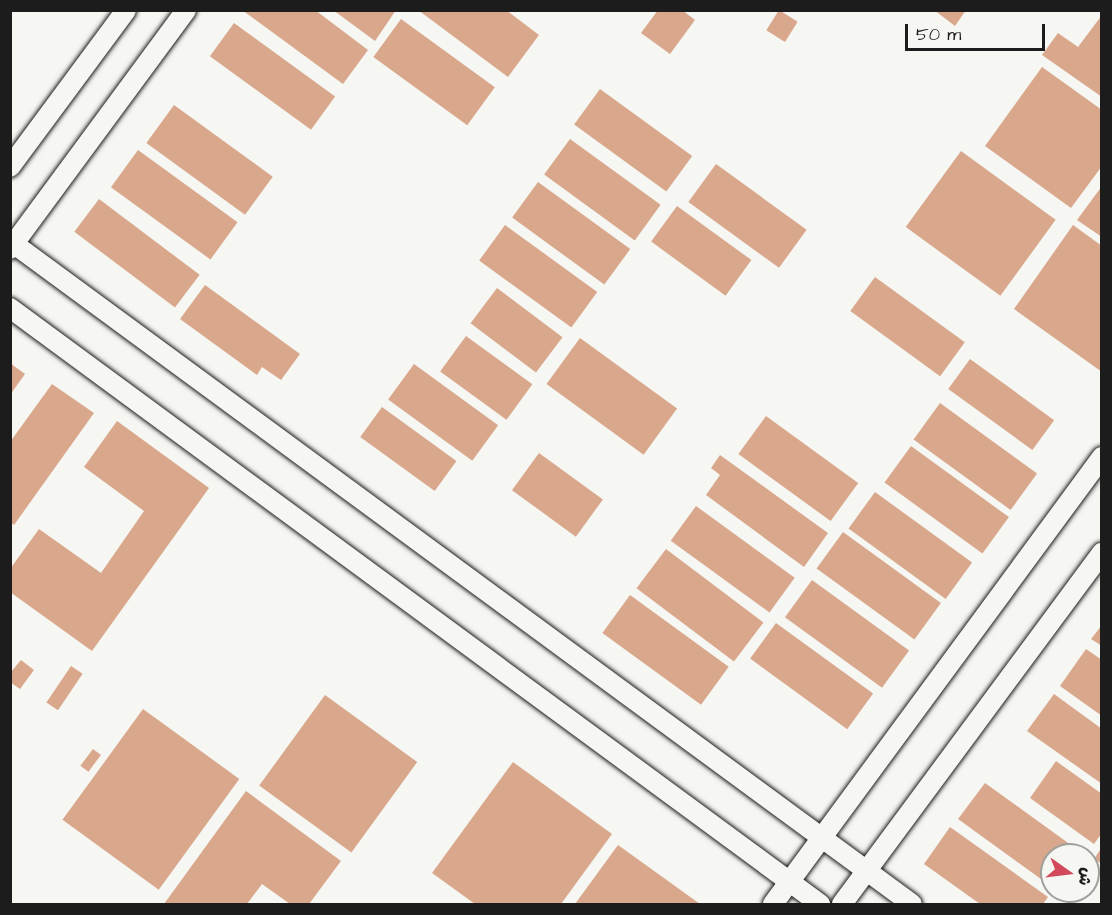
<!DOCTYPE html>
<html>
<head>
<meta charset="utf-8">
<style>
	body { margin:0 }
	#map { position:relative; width:1112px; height:915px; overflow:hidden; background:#f6f6f2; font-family:"Architects Daughter","Playpen Sans Arabic",sans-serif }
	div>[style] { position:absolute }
	.building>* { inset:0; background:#d9a88c; transform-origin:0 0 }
	.roads { filter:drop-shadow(0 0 2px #1c1c1c) drop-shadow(0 0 2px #1c1c1c) }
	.minor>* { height:20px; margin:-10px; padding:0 10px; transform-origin:10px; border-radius:10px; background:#f6f6f2 }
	span { translate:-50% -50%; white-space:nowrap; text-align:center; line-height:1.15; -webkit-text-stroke:4.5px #f6f6f2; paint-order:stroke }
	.frame { position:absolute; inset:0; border:12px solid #1c1c1c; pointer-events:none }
	.north { position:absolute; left:1040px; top:843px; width:60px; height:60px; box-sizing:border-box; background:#f6f6f2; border:2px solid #9f9f9c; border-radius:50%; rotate:104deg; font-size:16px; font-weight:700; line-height:24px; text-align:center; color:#1c1c1c }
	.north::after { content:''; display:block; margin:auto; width:21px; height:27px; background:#d1495b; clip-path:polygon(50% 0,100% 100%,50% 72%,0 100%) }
	.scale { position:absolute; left:905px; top:24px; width:140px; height:27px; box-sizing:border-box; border:3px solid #1c1c1c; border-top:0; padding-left:8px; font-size:18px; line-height:21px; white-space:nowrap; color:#1c1c1c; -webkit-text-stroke:4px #f6f6f2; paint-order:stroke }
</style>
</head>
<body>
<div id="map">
	<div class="building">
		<i style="clip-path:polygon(242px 10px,315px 10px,368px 50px,343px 84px)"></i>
		<i style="clip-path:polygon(333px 10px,396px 10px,375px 41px)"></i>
		<i style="clip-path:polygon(418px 10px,506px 10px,539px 35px,508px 77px)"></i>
		<i style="clip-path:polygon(658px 10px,682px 10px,695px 20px,670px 54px,641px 33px)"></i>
		<i style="left:779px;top:10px;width:22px;height:24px;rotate:32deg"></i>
		<i style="clip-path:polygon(934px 10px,966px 10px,955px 26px)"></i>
		<i style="clip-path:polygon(1102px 15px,1102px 97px,1042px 55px,1058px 33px,1078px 47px)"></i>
		<i style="left:401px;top:19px;width:116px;height:47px;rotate:36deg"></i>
		<i style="left:234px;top:23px;width:125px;height:41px;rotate:36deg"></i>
		<i style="clip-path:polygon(1042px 67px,1102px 110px,1102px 166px,1071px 208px,985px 146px)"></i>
		<i style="left:600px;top:89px;width:114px;height:44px;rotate:36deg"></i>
		<i style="left:174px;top:105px;width:122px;height:47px;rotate:36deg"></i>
		<i style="left:570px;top:139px;width:112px;height:44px;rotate:36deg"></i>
		<i style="left:138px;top:150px;width:123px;height:46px;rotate:36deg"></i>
		<i style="left:961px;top:151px;width:117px;height:94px;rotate:36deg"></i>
		<i style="left:716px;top:164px;width:112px;height:47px;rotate:36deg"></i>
		<i style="left:538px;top:182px;width:114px;height:44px;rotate:36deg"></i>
		<i style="clip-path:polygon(1102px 186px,1102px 237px,1077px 220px)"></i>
		<i style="left:99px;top:199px;width:126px;height:41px;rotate:37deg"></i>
		<i style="left:677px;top:206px;width:92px;height:44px;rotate:36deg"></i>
		<i style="left:505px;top:225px;width:114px;height:44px;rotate:36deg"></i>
		<i style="clip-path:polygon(1073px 225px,1102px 246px,1102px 372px,1014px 309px)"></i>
		<i style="left:875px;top:277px;width:111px;height:42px;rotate:36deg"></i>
		<i style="clip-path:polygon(205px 285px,300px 354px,281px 380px,262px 367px,257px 375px,180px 319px)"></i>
		<i style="left:497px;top:288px;width:82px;height:44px;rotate:37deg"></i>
		<i style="left:466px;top:336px;width:82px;height:44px;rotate:36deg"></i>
		<i style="left:580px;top:338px;width:120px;height:57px;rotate:36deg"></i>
		<i style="left:970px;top:359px;width:104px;height:37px;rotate:36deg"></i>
		<i style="clip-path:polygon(10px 363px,25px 374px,10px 395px)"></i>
		<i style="left:414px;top:364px;width:104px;height:44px;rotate:36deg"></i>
		<i style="clip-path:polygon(52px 384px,94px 413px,14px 525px,10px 522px,10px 442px)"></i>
		<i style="left:940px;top:403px;width:120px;height:45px;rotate:36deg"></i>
		<i style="left:382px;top:407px;width:92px;height:37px;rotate:36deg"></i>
		<i style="left:766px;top:416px;width:114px;height:47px;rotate:36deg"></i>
		<i style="clip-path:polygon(117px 421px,209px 488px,92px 651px,10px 592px,10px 569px,39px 529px,101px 573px,144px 511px,84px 467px)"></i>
		<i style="left:911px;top:446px;width:121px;height:45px;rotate:36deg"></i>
		<i style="left:539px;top:453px;width:79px;height:46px;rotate:36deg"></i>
		<i style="clip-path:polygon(720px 455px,828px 533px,804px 567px,706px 495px,720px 475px,711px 468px)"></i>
		<i style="left:875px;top:492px;width:120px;height:45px;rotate:36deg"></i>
		<i style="left:696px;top:506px;width:122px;height:43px;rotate:36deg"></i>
		<i style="left:843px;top:532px;width:121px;height:45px;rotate:36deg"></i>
		<i style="left:666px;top:549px;width:122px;height:49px;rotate:37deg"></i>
		<i style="left:812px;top:580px;width:120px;height:46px;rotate:36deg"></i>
		<i style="left:630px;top:595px;width:122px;height:47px;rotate:36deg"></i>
		<i style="left:776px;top:623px;width:120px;height:44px;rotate:36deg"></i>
		<i style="clip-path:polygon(1102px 625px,1102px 646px,1091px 639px)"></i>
		<i style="clip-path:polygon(1086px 649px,1102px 660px,1102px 716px,1060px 686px)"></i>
		<i style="clip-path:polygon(21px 660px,34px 670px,20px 689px,10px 682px,10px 673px)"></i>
		<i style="left:71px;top:666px;width:14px;height:44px;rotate:34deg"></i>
		<i style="clip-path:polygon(1054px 694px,1102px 729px,1102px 784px,1027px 731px)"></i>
		<i style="left:325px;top:695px;width:114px;height:112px;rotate:36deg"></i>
		<i style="left:143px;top:709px;width:119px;height:137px;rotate:36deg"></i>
		<i style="left:93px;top:749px;width:10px;height:21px;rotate:37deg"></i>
		<i style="clip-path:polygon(1056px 761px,1102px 794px,1102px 833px,1094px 844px,1030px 798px)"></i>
		<i style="clip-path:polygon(513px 762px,612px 834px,561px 904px,475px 904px,432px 873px)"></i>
		<i style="clip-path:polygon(985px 783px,1082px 853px,1052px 855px,1052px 887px,958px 819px)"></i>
		<i style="clip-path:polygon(246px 791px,341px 861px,309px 904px,290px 904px,262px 884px,247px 904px,164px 904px)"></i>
		<i style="clip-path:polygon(950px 827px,1048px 897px,1043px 904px,980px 904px,924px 864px)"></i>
		<i style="clip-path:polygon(618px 845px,700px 904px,575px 904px)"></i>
		<i style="clip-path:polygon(1102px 847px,1102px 864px,1094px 859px)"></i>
	</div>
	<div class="roads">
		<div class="minor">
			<i style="left:10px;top:167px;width:195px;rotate:-53.5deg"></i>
			<i style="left:10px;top:241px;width:1119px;rotate:36.32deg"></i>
			<i style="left:10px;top:249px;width:297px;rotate:-53.6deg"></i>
			<i style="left:10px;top:308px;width:1006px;rotate:36.35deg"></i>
			<i style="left:773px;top:904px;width:555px;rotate:-53.65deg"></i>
			<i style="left:842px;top:904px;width:437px;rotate:-53.5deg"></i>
		</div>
	</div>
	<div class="frame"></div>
	<div class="north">ش</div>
	<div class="scale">50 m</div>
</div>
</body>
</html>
